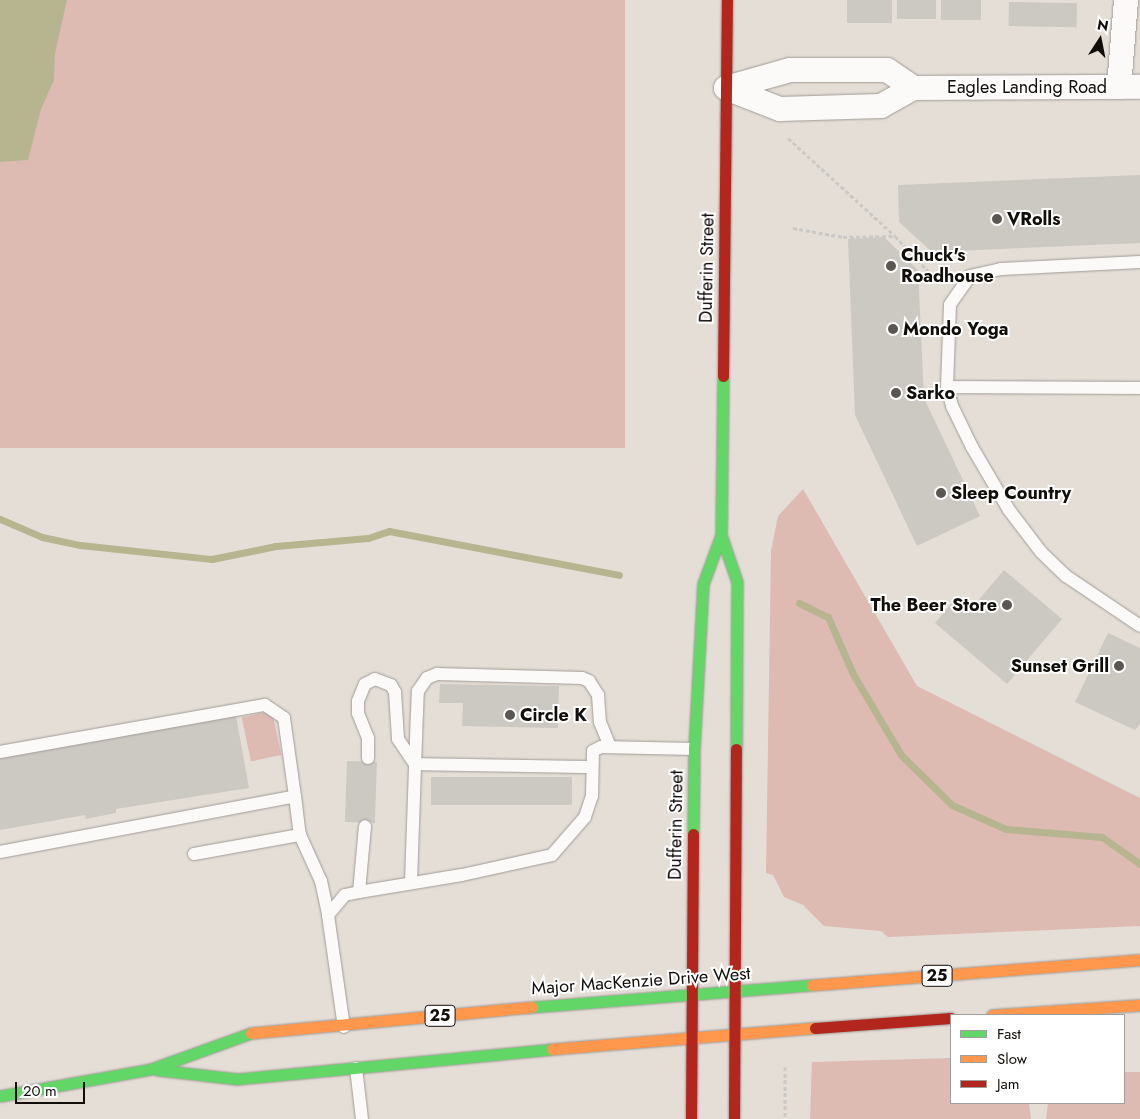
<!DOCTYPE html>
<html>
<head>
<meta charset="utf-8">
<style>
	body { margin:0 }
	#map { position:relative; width:1140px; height:1119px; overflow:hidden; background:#e5ded7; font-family:Jost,sans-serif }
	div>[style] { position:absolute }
	.green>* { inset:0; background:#ddbab2; transform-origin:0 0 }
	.water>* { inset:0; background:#b6b58f }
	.stream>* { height:7px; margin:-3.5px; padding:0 3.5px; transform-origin:3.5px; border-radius:3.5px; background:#b6b58f }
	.building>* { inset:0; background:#ccc8c2; transform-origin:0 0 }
	.path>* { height:3px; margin-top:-1.5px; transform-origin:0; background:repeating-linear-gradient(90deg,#cbc9c6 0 4px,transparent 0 6.5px) }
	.roads { filter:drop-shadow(0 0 1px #a09b96) drop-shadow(0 0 1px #a09b96) }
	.lane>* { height:12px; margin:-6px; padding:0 6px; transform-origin:6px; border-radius:6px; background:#fbfaf9 }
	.street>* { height:24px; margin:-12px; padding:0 12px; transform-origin:12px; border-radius:12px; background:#fbfaf9 }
	.fast>* { height:11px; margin:-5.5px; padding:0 5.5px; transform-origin:5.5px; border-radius:5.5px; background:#63d668 }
	.slow>* { height:11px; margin:-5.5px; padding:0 5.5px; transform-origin:5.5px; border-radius:5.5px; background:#ff974d }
	.jam>* { height:11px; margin:-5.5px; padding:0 5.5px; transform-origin:5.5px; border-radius:5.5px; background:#b3261e }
	.dots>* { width:14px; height:14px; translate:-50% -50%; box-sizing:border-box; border:2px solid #fff; border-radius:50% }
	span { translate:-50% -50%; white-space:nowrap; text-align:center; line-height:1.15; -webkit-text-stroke:4px #fff; paint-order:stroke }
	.shield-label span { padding:1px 4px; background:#fff; border:1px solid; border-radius:4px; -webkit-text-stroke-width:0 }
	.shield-label { font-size:16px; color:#110d09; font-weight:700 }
	.street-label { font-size:18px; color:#110d09 }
	.poi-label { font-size:18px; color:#110d09; font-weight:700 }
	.left { translate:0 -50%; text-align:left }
	.right { translate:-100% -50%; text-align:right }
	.legend { position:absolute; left:950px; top:1014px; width:175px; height:90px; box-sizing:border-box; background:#fff; border:1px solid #a09e9d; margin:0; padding:6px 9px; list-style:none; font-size:15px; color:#110d09 }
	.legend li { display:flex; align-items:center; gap:10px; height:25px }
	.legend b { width:25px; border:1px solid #a09e9d }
	.north { position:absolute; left:1075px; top:15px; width:50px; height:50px; -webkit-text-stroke:4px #fff; paint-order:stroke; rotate:11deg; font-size:14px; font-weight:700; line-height:20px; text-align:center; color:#110d09 }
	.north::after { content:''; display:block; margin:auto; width:18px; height:22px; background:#110d09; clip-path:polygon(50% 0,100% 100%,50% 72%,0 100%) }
	.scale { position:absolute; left:15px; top:1082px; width:70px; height:22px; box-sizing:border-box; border:2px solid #110d09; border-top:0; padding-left:6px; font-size:15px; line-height:18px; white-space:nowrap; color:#110d09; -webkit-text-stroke:4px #fff; paint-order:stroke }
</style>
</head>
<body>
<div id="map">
	<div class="green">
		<i style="left:0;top:0;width:625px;height:448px"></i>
		<i style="clip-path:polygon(803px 489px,917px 686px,1140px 798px,1140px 926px,888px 937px,881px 931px,824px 926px,803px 905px,784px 897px,773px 875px,766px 873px,771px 551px,778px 516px)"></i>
		<i style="left:272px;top:711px;width:45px;height:31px;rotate:78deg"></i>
		<i style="clip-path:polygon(951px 1058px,951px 1103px,1029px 1103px,1031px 1119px,810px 1119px,812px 1062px)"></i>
		<i style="clip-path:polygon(1124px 1072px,1140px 1072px,1140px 1119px,1046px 1119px,1048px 1103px,1124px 1103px)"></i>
	</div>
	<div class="water">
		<i style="clip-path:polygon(0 0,67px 0,55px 53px,54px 80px,41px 109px,28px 160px,0 162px)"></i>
	</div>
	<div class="stream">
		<i style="left:0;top:519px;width:46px;rotate:23.2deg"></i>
		<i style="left:42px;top:537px;width:39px;rotate:12deg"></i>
		<i style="left:80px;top:545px;width:133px;rotate:6.1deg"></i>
		<i style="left:212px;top:559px;width:65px;rotate:-11.5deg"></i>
		<i style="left:276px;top:546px;width:92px;rotate:-5deg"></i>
		<i style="left:368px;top:538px;width:22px;rotate:-18deg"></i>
		<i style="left:389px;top:531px;width:234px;rotate:10.8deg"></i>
		<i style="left:799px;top:603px;width:32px;rotate:26deg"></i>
		<i style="left:828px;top:617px;width:62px;rotate:66.3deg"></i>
		<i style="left:853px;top:674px;width:94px;rotate:59.3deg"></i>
		<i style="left:901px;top:755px;width:71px;rotate:44.4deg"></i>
		<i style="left:952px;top:805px;width:59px;rotate:24deg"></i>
		<i style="left:1006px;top:829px;width:96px;rotate:4.8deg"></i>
		<i style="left:1102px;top:837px;width:47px;rotate:35.4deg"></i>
	</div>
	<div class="building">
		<i style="left:847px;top:0;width:45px;height:23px"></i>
		<i style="left:897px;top:0;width:39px;height:19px"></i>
		<i style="left:941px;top:0;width:40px;height:20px"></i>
		<i style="left:1009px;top:2px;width:68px;height:24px;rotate:1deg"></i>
		<i style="clip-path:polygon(1140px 175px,1140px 243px,932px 252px,899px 222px,898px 185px)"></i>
		<i style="clip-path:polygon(884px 237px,918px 270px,924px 398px,980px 516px,917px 546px,855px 415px,848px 239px)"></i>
		<i style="clip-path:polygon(1004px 570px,1062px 619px,1007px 684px,935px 623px,957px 597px,971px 609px)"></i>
		<i style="clip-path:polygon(1108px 633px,1140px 648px,1140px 724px,1135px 730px,1075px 702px)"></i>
		<i style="clip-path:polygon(440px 684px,559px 686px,558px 728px,462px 726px,463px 703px,439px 703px)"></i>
		<i style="clip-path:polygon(236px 716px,249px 788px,116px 809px,116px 813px,86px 819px,85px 815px,0 830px,0 758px)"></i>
		<i style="left:347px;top:761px;width:30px;height:61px;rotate:2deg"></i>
		<i style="left:431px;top:777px;width:141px;height:28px"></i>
	</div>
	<div class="path">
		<i style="left:788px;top:138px;width:145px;rotate:42.5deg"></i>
		<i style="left:895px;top:236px;width:51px;rotate:46.6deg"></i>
		<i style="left:793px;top:228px;width:51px;rotate:10.2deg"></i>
		<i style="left:843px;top:237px;width:51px;rotate:-1.1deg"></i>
		<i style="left:785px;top:1067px;width:52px;rotate:90deg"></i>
	</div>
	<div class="roads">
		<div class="lane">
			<i style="left:1140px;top:262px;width:139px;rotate:177.1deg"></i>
			<i style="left:1001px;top:269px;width:32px;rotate:167deg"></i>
			<i style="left:970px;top:276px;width:35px;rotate:125deg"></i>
			<i style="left:950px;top:305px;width:82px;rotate:92.1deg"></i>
			<i style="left:947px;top:387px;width:20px;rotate:75deg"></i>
			<i style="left:952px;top:406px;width:46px;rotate:64deg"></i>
			<i style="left:972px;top:447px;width:73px;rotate:59.6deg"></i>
			<i style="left:1009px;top:510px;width:53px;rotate:52.7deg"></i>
			<i style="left:1041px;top:552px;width:35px;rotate:44deg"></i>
			<i style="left:1066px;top:576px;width:89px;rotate:34deg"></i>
			<i style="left:947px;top:387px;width:193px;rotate:0.3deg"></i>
			<i style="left:0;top:752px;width:269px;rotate:-10.1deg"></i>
			<i style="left:265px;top:705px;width:23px;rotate:34deg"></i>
			<i style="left:284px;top:718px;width:79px;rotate:82deg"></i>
			<i style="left:368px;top:758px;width:20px;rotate:-90deg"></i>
			<i style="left:368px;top:738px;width:27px;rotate:-112deg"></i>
			<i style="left:358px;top:713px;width:12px;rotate:-90deg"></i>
			<i style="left:358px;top:701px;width:18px;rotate:-68deg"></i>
			<i style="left:365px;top:684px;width:11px;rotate:-27deg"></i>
			<i style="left:375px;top:679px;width:17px;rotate:21deg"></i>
			<i style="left:391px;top:685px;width:8px;rotate:60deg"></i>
			<i style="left:395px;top:692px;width:47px;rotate:86.3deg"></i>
			<i style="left:398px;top:739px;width:30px;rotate:56deg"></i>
			<i style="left:415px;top:764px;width:177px;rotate:1deg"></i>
			<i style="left:0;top:852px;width:300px;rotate:-10.7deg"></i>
			<i style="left:295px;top:796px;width:39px;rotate:83deg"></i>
			<i style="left:300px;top:835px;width:51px;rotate:65.5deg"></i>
			<i style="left:321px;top:881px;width:35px;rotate:78deg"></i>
			<i style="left:328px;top:915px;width:113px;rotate:81.9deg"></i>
			<i style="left:194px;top:854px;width:108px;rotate:-10.2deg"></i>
			<i style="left:411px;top:882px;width:168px;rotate:-88deg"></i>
			<i style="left:417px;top:714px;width:23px;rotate:-88deg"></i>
			<i style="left:418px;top:691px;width:16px;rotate:-55deg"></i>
			<i style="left:427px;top:678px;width:11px;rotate:-22deg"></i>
			<i style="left:437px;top:674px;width:145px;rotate:1.6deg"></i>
			<i style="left:582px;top:678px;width:8px;rotate:23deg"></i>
			<i style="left:589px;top:681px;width:17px;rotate:57deg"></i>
			<i style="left:598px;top:695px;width:27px;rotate:86deg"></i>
			<i style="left:600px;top:722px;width:27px;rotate:68deg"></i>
			<i style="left:359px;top:892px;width:66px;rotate:-84.8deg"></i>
			<i style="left:328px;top:915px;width:26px;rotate:-50deg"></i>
			<i style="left:345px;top:895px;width:14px;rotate:-12deg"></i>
			<i style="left:359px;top:892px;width:104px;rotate:-9.4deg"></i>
			<i style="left:462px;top:875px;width:92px;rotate:-12.5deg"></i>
			<i style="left:552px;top:855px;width:50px;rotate:-49deg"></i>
			<i style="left:585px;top:817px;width:22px;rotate:-72deg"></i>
			<i style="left:592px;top:796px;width:45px;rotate:-88.7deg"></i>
			<i style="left:593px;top:751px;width:9px;rotate:-27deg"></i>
			<i style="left:601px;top:747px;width:93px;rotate:1.2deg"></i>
			<i style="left:356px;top:1068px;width:51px;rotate:83.3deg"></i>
		</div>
		<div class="street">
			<i style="left:1119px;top:87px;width:87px;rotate:-85.4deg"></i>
			<i style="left:726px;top:88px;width:58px;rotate:21.3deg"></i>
			<i style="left:780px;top:109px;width:101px;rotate:-1.7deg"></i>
			<i style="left:881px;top:106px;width:38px;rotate:-29deg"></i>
			<i style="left:914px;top:88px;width:226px;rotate:-0.3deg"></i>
			<i style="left:726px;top:88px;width:66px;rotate:-15.7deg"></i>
			<i style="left:790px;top:70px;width:97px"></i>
			<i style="left:887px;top:70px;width:32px;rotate:34deg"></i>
		</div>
		<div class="fast">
			<i style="left:723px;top:376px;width:159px;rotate:90.7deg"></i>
			<i style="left:721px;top:535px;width:50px;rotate:71.2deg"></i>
			<i style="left:737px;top:582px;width:167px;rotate:90.3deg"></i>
			<i style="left:693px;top:834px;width:85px;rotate:-89.3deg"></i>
			<i style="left:694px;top:749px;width:165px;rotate:-86.9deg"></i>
			<i style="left:703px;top:584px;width:52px;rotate:-69.8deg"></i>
			<i style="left:532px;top:1007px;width:281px;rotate:-4.5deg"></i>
			<i style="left:158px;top:1070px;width:80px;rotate:6.5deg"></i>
			<i style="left:237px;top:1079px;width:316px;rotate:-5.4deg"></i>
			<i style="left:0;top:1096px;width:153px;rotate:-10.1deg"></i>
			<i style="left:151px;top:1069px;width:106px;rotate:-19.8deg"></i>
		</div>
		<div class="slow">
			<i style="left:812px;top:985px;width:329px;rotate:-4.4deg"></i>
			<i style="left:992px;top:1015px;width:148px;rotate:-3.9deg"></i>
			<i style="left:251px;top:1033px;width:282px;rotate:-5.3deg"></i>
			<i style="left:552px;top:1049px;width:264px;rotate:-4.6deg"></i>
		</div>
		<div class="jam">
			<i style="left:723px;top:376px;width:376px;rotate:-89.4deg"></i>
			<i style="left:815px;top:1028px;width:136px;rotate:-4.2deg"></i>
			<i style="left:691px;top:1119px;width:285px;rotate:-89.6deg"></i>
			<i style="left:734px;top:1119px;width:370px;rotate:-89.7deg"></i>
		</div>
	</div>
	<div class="dots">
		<i style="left:997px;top:219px;background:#5b5651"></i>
		<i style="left:891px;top:266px;background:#5b5651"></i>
		<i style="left:893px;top:329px;background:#5b5651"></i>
		<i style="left:896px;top:393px;background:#5b5651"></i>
		<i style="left:941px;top:493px;background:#5b5651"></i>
		<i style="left:1007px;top:605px;background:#5b5651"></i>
		<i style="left:1119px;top:666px;background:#5b5651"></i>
		<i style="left:510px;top:715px;background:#5b5651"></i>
	</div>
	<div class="shield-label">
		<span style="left:937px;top:976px">25</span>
		<span style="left:440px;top:1016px">25</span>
	</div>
	<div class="street-label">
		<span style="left:1027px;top:87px">Eagles Landing Road</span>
		<span style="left:707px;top:268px;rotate:-89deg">Dufferin Street</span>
		<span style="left:676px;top:825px;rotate:-89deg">Dufferin Street</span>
		<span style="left:641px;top:981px;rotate:-4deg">Major MacKenzie Drive West</span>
	</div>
	<div class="poi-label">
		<span class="left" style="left:1007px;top:219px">VRolls</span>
		<span class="left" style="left:901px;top:266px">Chuck's<br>Roadhouse</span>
		<span class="left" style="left:903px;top:329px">Mondo Yoga</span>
		<span class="left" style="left:906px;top:393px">Sarko</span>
		<span class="left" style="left:951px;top:493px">Sleep Country</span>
		<span class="right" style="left:997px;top:605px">The Beer Store</span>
		<span class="right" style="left:1109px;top:666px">Sunset Grill</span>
		<span class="left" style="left:520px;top:715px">Circle K</span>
	</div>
	<ul class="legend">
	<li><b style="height:6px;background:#63d668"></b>Fast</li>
	<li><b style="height:6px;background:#ff974d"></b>Slow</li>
	<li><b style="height:6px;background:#b3261e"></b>Jam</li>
	</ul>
	<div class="north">N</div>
	<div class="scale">20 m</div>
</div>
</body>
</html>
